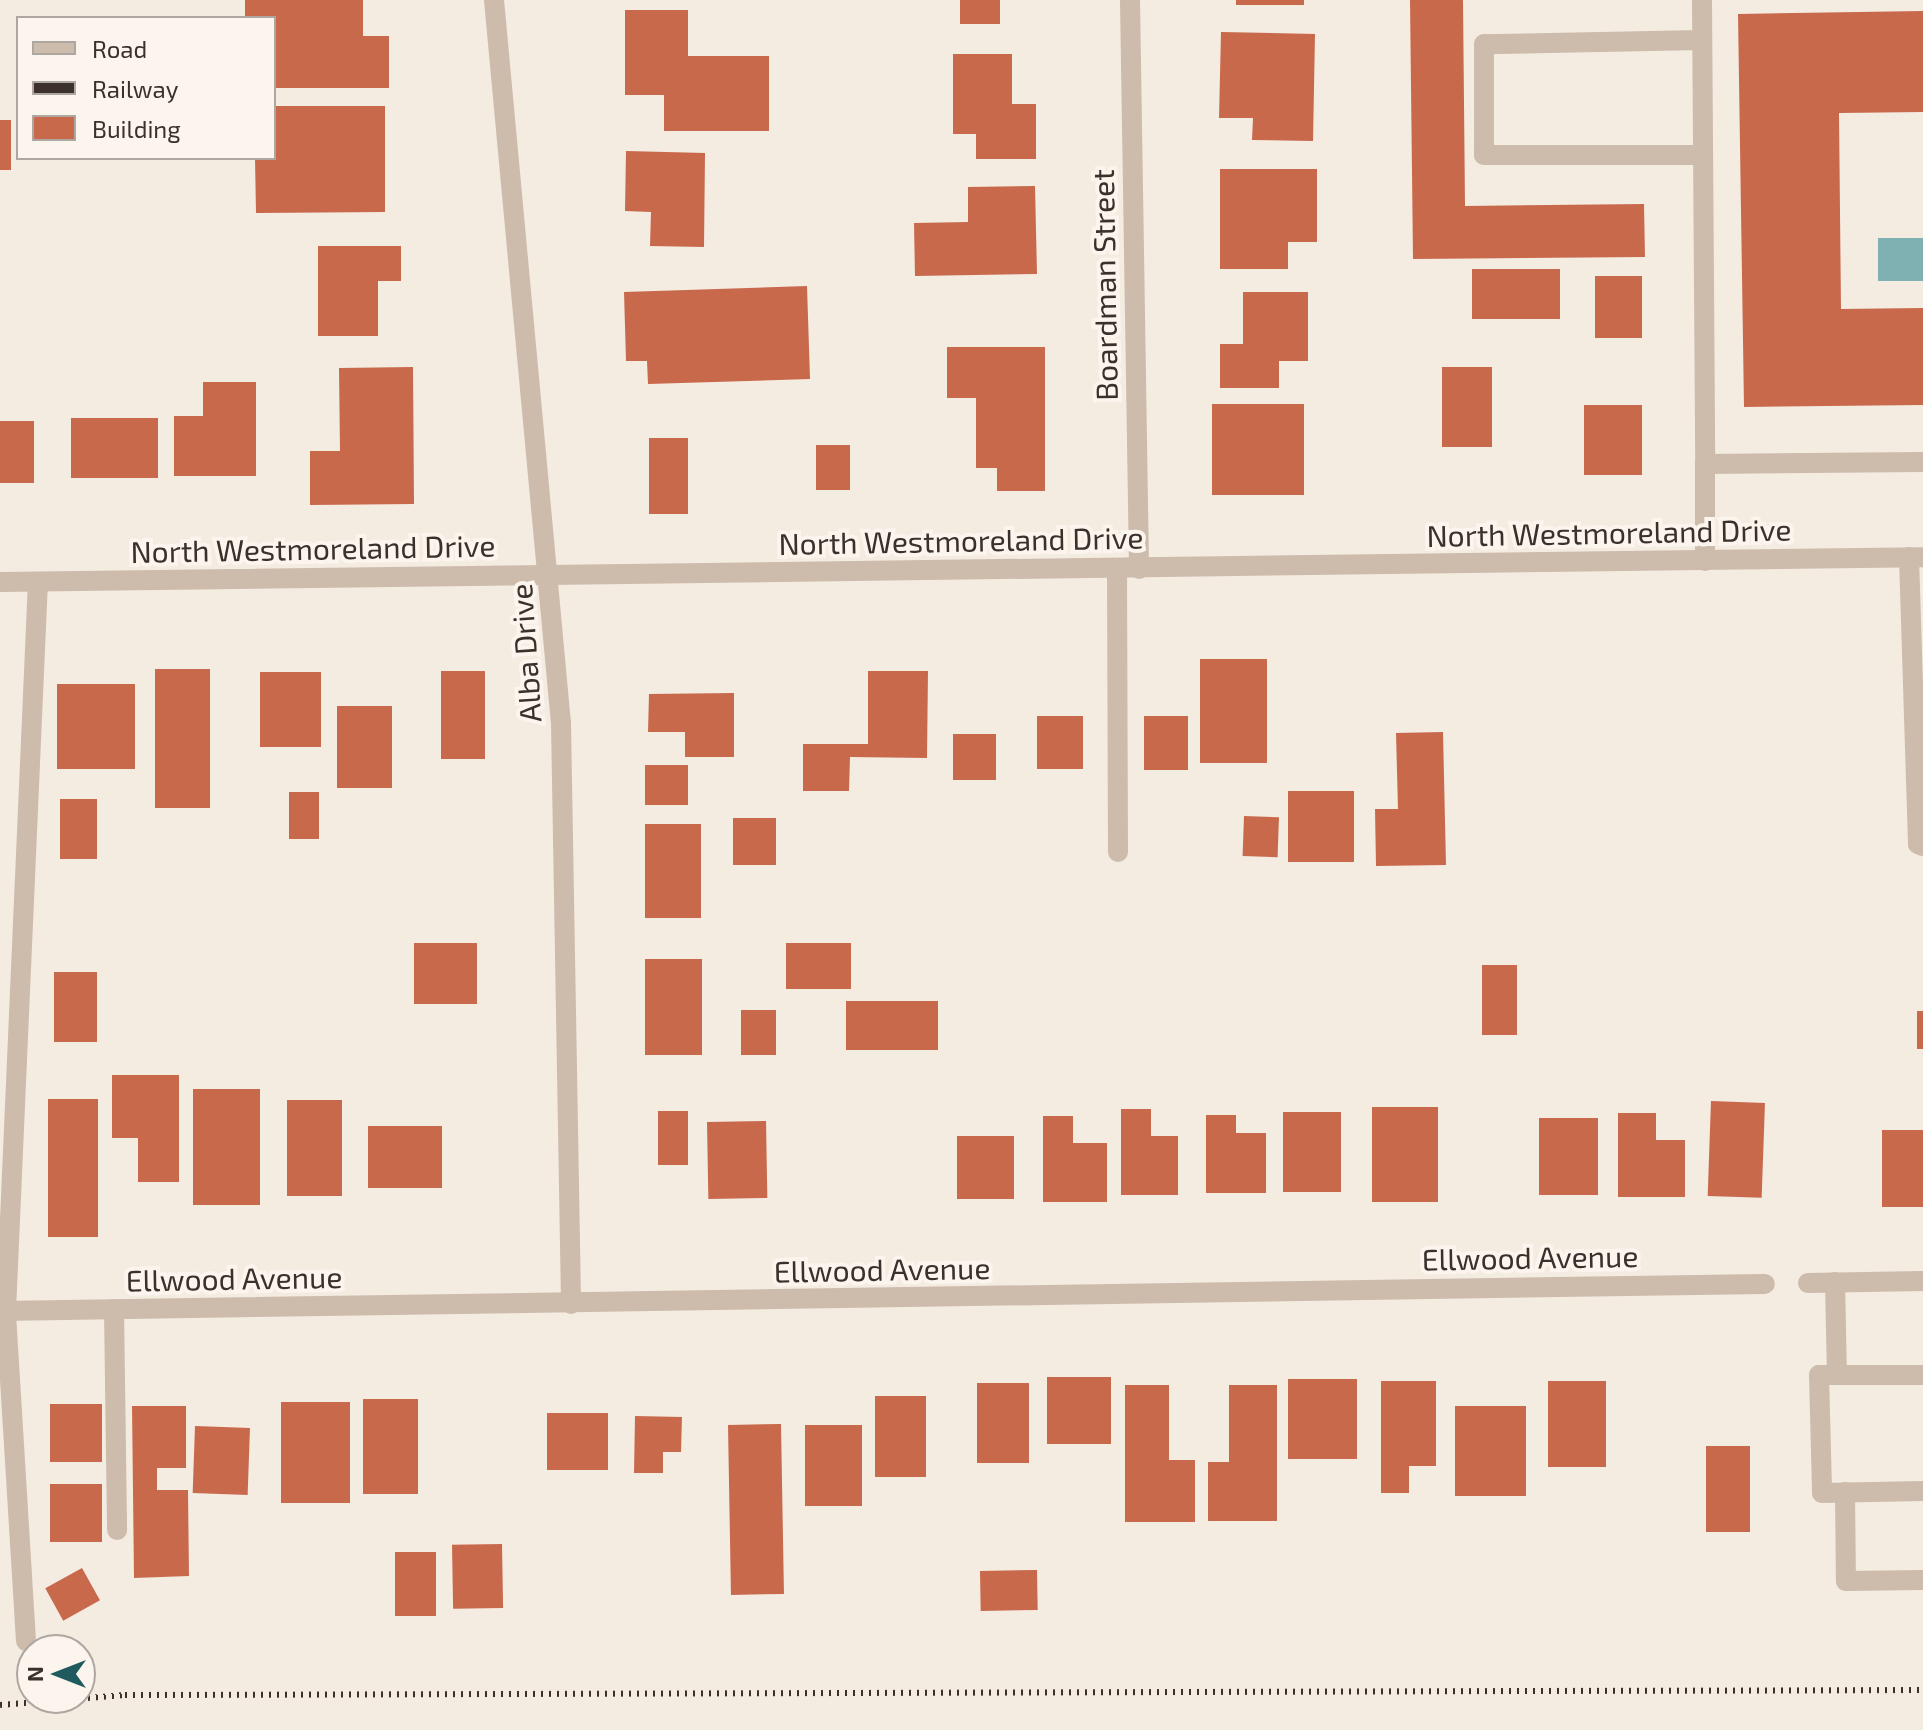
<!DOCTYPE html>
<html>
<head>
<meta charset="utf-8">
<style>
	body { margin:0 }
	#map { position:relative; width:1923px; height:1730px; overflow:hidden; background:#f4ebe1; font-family:"Exo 2",sans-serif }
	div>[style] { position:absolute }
	.water>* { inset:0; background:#7fb0b2; transform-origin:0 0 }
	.building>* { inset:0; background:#c8694b; transform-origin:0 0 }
	.minor>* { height:20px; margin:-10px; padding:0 10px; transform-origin:10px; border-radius:10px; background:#cdbbac }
	.rail>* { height:6px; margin-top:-3px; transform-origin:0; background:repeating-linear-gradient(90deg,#3b302b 0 2px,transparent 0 8px) }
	span { translate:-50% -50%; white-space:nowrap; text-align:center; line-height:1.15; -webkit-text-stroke:8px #fbf5ee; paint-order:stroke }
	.street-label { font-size:30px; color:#3b302b }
	.legend { position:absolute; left:16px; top:16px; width:260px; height:144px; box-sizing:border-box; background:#fbf5ee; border:2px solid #aea6a0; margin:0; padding:10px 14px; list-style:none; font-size:24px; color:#3b302b }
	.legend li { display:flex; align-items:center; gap:16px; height:40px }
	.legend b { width:40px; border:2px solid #aea6a0 }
	.north { position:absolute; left:16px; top:1634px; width:80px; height:80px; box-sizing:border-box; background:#fbf5ee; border:2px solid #aea6a0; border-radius:50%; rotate:270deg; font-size:22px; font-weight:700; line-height:32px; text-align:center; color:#3b302b }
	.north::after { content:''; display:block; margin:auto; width:28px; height:36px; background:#1f5a5e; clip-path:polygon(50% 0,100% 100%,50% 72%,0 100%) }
</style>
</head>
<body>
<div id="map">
	<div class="water">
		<i style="left:1878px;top:238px;width:45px;height:43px"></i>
	</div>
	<div class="building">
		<i style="clip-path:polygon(245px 0,363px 0,363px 36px,389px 36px,389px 88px,274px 88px,274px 18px,245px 18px)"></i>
		<i style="left:960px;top:0;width:40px;height:24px"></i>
		<i style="left:1236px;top:0;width:68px;height:5px"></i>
		<i style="clip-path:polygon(1410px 0,1463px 0,1465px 206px,1644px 204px,1645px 257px,1413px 259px)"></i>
		<i style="clip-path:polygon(625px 10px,688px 10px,688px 56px,769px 56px,769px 131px,664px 131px,664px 95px,625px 95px)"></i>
		<i style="clip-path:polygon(1923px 11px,1923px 112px,1839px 113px,1841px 309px,1923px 308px,1923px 405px,1744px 407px,1738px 14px)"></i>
		<i style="clip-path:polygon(1221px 32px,1315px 34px,1313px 141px,1252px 140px,1253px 118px,1219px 118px)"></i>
		<i style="clip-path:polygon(953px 54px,1012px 54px,1012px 104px,1036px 104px,1036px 159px,976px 159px,976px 134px,953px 134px)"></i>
		<i style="clip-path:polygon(274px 106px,385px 106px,385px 212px,256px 213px,255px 158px,274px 158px)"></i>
		<i style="left:0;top:120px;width:11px;height:50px"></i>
		<i style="clip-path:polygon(626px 151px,705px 153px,704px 247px,650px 246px,651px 212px,625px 211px)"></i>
		<i style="clip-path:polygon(1220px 169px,1317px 169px,1317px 242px,1288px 242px,1288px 269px,1220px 269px)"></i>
		<i style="clip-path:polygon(1035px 186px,1037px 274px,915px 276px,914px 223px,968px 222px,968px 187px)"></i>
		<i style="clip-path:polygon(318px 246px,401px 246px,401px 281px,378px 281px,378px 336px,318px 336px)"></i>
		<i style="left:1472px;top:269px;width:88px;height:50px"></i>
		<i style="left:1595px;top:276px;width:47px;height:62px"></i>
		<i style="clip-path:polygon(807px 286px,810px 379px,648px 384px,647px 361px,626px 361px,624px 292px)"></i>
		<i style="clip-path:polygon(1243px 292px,1308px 292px,1308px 361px,1279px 361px,1279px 388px,1220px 388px,1220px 344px,1243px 344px)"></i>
		<i style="clip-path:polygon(947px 347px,1045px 347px,1045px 491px,997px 491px,997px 468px,976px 468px,976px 398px,947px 398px)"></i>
		<i style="clip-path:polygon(413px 367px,414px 504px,310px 505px,310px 451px,340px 451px,339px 368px)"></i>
		<i style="left:1442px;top:367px;width:50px;height:80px"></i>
		<i style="clip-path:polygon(203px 382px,256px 382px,256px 476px,174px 476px,174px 416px,203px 416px)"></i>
		<i style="left:1212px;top:404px;width:92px;height:91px"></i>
		<i style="left:1584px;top:405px;width:58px;height:70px"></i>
		<i style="left:71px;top:418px;width:87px;height:60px"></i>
		<i style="left:0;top:421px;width:34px;height:62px"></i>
		<i style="left:649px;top:438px;width:39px;height:76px"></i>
		<i style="left:816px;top:445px;width:34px;height:45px"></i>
		<i style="left:1200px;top:659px;width:67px;height:104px"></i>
		<i style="left:155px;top:669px;width:55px;height:139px"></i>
		<i style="left:441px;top:671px;width:44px;height:88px"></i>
		<i style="clip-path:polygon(868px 671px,928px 671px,927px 758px,850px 757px,849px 791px,803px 791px,803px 744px,868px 744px)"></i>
		<i style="left:260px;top:672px;width:61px;height:75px"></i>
		<i style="left:57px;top:684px;width:78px;height:85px"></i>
		<i style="clip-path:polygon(734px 693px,734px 757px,685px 757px,685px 732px,648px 732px,649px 694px)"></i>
		<i style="left:337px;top:706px;width:55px;height:82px"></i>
		<i style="left:1037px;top:716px;width:46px;height:53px"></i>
		<i style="left:1144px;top:716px;width:44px;height:54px"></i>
		<i style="clip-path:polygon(1443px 732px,1446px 865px,1376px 866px,1375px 809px,1398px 809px,1396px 733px)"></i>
		<i style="left:953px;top:734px;width:43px;height:46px"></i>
		<i style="left:645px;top:765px;width:43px;height:40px"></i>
		<i style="left:1288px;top:791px;width:66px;height:71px"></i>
		<i style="left:289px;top:792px;width:30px;height:47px"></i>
		<i style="left:60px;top:799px;width:37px;height:60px"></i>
		<i style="left:1244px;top:816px;width:35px;height:40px;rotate:2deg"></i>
		<i style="left:733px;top:818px;width:43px;height:47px"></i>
		<i style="left:645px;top:824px;width:56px;height:94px"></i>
		<i style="left:414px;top:943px;width:63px;height:61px"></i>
		<i style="left:786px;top:943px;width:65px;height:46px"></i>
		<i style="left:645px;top:959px;width:57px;height:96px"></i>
		<i style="left:1482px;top:965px;width:35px;height:70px"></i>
		<i style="left:54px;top:972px;width:43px;height:70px"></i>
		<i style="left:938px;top:1001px;width:49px;height:92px;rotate:90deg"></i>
		<i style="left:741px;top:1010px;width:35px;height:45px"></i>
		<i style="left:1923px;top:1011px;width:38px;height:6px;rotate:90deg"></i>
		<i style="clip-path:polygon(112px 1075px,179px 1075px,179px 1182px,138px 1182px,138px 1138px,112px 1138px)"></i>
		<i style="left:193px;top:1089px;width:67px;height:116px"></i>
		<i style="left:48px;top:1099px;width:50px;height:138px"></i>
		<i style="left:287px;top:1100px;width:55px;height:96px"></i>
		<i style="left:1711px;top:1101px;width:54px;height:95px;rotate:2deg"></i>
		<i style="left:1372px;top:1107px;width:66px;height:95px"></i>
		<i style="clip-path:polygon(1121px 1109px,1151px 1109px,1151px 1136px,1178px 1136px,1178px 1195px,1121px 1195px)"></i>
		<i style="left:658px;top:1111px;width:30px;height:54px"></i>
		<i style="left:1283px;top:1112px;width:58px;height:80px"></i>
		<i style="clip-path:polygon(1618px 1113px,1656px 1113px,1656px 1140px,1685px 1140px,1685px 1197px,1618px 1197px)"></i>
		<i style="clip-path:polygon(1206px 1115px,1236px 1115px,1236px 1133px,1266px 1133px,1266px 1193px,1206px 1193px)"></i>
		<i style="clip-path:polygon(1043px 1116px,1073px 1116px,1073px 1143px,1107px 1143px,1107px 1202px,1043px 1202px)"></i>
		<i style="left:1539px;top:1118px;width:59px;height:77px"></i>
		<i style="left:766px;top:1121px;width:77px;height:59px;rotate:89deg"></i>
		<i style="left:368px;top:1126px;width:74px;height:62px"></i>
		<i style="left:1882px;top:1130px;width:41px;height:77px"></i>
		<i style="left:957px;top:1136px;width:57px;height:63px"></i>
		<i style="left:1047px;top:1377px;width:64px;height:67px"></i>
		<i style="left:1288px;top:1379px;width:69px;height:80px"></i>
		<i style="clip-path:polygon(1381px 1381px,1436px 1381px,1436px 1466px,1409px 1466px,1409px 1493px,1381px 1493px)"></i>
		<i style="left:1548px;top:1381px;width:58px;height:86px"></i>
		<i style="left:977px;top:1383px;width:52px;height:80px"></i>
		<i style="clip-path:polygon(1125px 1385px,1169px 1385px,1169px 1460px,1195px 1460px,1195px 1522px,1125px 1522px)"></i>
		<i style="clip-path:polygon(1229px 1385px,1277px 1385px,1277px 1521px,1208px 1521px,1208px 1462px,1229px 1462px)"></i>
		<i style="left:875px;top:1396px;width:51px;height:81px"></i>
		<i style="left:363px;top:1399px;width:55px;height:95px"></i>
		<i style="left:350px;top:1402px;width:101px;height:69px;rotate:90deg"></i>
		<i style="left:50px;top:1404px;width:52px;height:58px"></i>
		<i style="clip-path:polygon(132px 1406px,186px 1406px,186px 1468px,157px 1468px,157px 1490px,188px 1490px,189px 1576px,134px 1578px)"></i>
		<i style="left:1455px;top:1406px;width:71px;height:90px"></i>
		<i style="left:547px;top:1413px;width:61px;height:57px"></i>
		<i style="clip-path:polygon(635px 1416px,682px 1417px,681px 1452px,663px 1452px,663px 1473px,634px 1473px)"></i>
		<i style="left:781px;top:1424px;width:170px;height:53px;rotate:89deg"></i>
		<i style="left:805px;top:1425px;width:57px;height:81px"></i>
		<i style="left:195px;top:1426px;width:55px;height:67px;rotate:2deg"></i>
		<i style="left:1706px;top:1446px;width:44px;height:86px"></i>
		<i style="left:50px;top:1484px;width:52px;height:58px"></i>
		<i style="left:502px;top:1544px;width:64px;height:50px;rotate:89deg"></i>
		<i style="left:395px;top:1552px;width:41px;height:64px"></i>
		<i style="left:82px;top:1568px;width:37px;height:42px;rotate:61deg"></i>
		<i style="left:1037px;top:1570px;width:40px;height:57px;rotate:89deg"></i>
	</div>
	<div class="minor">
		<i style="left:494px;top:0;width:726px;rotate:84.71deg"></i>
		<i style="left:561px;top:723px;width:581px;rotate:89.01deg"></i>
		<i style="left:1130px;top:0;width:569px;rotate:89.09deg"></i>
		<i style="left:1702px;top:0;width:464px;rotate:89.6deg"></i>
		<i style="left:1702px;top:40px;width:218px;rotate:178.9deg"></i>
		<i style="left:1484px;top:44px;width:111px;rotate:90deg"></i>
		<i style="left:1484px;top:155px;width:219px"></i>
		<i style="left:1909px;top:557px;width:287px;rotate:88.2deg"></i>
		<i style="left:1918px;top:844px;width:5px;rotate:22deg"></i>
		<i style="left:1705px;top:561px;width:97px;rotate:-90deg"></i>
		<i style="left:1705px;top:464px;width:218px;rotate:-0.5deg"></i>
		<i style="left:1117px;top:569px;width:283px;rotate:89.8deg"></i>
		<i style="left:0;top:582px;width:1923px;rotate:-0.74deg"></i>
		<i style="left:1835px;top:1282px;width:93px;rotate:88.8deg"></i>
		<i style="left:1808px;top:1283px;width:115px;rotate:-1deg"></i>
		<i style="left:114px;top:1309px;width:221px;rotate:89.2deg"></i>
		<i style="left:0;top:1311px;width:1765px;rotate:-0.88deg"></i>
		<i style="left:1923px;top:1375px;width:104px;rotate:180deg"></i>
		<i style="left:1819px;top:1375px;width:118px;rotate:88.5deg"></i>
		<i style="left:1822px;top:1493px;width:101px;rotate:-1.1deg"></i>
		<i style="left:1845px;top:1492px;width:89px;rotate:89.4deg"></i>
		<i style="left:1846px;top:1581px;width:77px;rotate:-0.7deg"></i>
		<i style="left:26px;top:1641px;width:331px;rotate:-93.5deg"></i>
		<i style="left:6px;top:1311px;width:730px;rotate:-87.49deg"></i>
	</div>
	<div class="rail">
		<i style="left:0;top:1705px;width:125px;rotate:-4.6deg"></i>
		<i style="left:125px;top:1695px;width:1798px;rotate:-0.16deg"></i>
	</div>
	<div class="street-label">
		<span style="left:1104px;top:285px;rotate:-91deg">Boardman Street</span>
		<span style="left:1609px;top:532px;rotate:-1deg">North Westmoreland Drive</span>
		<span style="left:961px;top:540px;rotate:-1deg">North Westmoreland Drive</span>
		<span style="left:313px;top:548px;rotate:-1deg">North Westmoreland Drive</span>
		<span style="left:525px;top:653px;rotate:-94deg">Alba Drive</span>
		<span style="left:1530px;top:1257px;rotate:-1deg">Ellwood Avenue</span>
		<span style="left:882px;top:1269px;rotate:-1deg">Ellwood Avenue</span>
		<span style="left:234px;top:1278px;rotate:-1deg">Ellwood Avenue</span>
	</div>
	<ul class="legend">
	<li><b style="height:10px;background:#cdbbac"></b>Road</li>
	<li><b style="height:10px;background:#3b302b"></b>Railway</li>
	<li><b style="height:22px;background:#c8694b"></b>Building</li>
	</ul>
	<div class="north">N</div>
</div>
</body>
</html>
